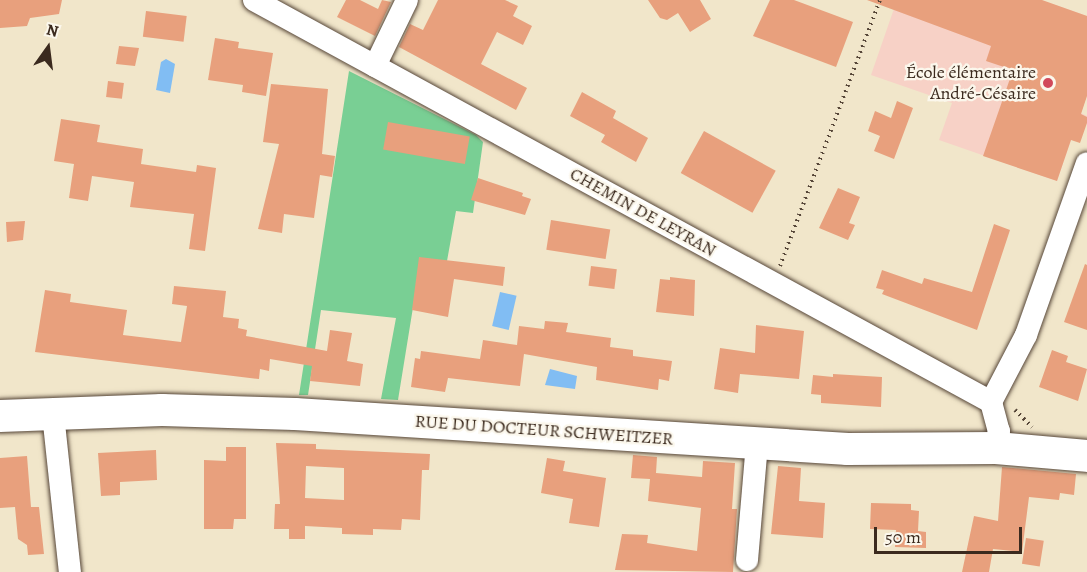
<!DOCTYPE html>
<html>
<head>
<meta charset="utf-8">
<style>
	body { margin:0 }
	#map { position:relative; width:1087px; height:572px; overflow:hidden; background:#f1e6ca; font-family:Alegreya,serif }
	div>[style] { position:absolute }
	.built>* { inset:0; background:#f7d1c6 }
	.green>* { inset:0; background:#79cf94 }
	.water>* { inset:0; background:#81bdf3; transform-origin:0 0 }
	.building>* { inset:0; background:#e8a07d; transform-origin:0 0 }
	.path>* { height:4px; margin-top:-2px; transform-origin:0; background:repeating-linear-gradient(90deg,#564638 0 1.5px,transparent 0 6px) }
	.roads { filter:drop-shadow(0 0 2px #564638) drop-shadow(0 0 2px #564638) }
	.street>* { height:22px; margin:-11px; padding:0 11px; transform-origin:11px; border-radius:11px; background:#fff }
	.secondary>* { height:32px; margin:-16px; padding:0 16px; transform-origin:16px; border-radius:16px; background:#fff }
	.dots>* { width:16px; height:16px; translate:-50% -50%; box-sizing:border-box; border:3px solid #fbf7ec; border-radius:50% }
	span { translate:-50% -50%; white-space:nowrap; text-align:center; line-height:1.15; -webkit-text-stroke:4.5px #fbf7ec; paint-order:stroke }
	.poi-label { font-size:18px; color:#3b2a1e }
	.right { translate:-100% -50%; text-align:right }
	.street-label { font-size:18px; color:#3b2a1e }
	.north { position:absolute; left:18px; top:18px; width:60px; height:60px; -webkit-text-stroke:4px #fbf7ec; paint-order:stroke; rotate:14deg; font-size:16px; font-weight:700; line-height:24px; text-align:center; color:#3b2a1e }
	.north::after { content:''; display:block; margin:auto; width:21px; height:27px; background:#3b2a1e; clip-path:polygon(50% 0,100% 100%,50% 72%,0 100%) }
	.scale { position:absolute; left:874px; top:527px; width:148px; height:27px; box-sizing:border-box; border:3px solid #3b2a1e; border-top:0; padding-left:8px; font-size:18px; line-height:21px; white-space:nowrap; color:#3b2a1e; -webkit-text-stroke:4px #fbf7ec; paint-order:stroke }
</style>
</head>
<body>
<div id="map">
	<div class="built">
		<i style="clip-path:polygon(897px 0,1041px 0,1087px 16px,1087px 95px,1081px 113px,1087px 116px,1087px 122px,1071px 140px,1057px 181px,939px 140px,952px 103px,871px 75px)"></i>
	</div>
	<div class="green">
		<i style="clip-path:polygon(349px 71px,476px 135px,483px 142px,473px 213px,456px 211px,447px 261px,421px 258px,398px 400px,381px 399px,396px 318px,321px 310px,308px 395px,299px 395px)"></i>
	</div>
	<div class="water">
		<i style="clip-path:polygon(166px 59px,175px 64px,170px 93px,156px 90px,161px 62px)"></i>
		<i style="left:500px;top:292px;width:17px;height:35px;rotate:13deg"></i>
		<i style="clip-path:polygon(550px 369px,577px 376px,575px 389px,545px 385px)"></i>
	</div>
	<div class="building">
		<i style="clip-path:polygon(0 0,62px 0,59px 14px,30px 18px,27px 26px,0 28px)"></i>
		<i style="clip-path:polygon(346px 0,360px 0,378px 9px,382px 0,391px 2px,375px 36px,337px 17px)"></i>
		<i style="clip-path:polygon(438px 0,505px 0,518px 6px,513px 16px,532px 26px,523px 45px,497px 32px,481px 64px,527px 88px,516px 110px,399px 47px,410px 24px,423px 30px)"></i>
		<i style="clip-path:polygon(648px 0,700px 0,711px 19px,690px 32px,678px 13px,667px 20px,660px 18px)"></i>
		<i style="clip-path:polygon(770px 0,794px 0,853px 22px,836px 67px,753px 36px)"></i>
		<i style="clip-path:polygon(867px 0,1042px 0,1087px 16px,1087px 96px,1081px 114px,1087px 117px,1087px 123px,1080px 143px,1071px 140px,1057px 181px,983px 156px,1013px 70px,986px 61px,991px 46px)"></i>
		<i style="left:146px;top:11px;width:41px;height:26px;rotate:7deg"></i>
		<i style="clip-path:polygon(215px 38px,239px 42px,238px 48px,273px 53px,266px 96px,242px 92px,243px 85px,208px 80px)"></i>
		<i style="clip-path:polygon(119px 46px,139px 48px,135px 66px,116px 64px)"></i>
		<i style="left:108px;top:81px;width:16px;height:16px;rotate:7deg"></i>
		<i style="clip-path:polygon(271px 84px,328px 89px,322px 154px,335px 156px,332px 177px,320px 175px,314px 218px,284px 214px,282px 233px,258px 229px,279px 144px,263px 142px)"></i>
		<i style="clip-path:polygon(582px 92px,616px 111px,613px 118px,648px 138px,636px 162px,601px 142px,605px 135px,570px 116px)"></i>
		<i style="clip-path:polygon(897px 101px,913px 108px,894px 159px,874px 151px,880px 136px,868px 131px,875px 111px,891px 118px)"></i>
		<i style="clip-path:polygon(61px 119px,100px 125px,97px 142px,143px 149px,141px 164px,196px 172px,197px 165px,216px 168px,205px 251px,189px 249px,194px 214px,130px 207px,134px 182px,92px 176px,88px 201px,69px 198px,74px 164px,54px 161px)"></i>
		<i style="left:388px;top:122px;width:83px;height:28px;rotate:10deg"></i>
		<i style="left:704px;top:131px;width:82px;height:48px;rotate:29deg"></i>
		<i style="clip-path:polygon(478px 178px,523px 193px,522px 196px,531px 199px,525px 215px,471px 200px)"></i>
		<i style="clip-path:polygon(838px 188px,860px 197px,849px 223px,855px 225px,848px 240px,819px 228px)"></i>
		<i style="left:551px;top:220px;width:60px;height:30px;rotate:9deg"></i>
		<i style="clip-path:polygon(25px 221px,23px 240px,7px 242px,6px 222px)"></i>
		<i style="clip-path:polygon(994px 224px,1010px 230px,977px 330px,882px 294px,884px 290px,876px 288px,882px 270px,922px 284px,924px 278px,972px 292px)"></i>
		<i style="clip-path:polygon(419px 257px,505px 267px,503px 286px,454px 279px,448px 317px,412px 310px)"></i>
		<i style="clip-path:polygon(1085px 264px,1087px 265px,1087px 330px,1064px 322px)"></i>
		<i style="left:591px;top:266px;width:26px;height:20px;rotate:7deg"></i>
		<i style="clip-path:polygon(670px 277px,695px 280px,694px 316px,656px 312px,660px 279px,670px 280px)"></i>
		<i style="clip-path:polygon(174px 286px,226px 291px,223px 317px,239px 319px,238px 328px,247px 330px,246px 336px,327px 351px,330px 330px,352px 333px,347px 361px,363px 364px,360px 386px,310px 381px,312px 366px,270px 359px,269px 371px,260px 369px,259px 379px,35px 352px,45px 290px,71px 294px,70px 302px,127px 310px,123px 335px,181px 342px,187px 306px,172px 304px)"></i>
		<i style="clip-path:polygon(545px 321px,568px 323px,566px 332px,611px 338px,610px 347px,633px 350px,633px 356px,672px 361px,669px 381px,659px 379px,658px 390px,596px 380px,597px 367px,524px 354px,520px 386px,448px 378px,445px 392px,411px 387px,415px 358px,420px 359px,421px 351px,480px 359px,483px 340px,517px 345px,519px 326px,544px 329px)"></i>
		<i style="clip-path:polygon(756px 325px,804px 331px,799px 379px,740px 374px,738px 393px,714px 389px,720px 348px,755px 353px)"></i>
		<i style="clip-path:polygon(1052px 350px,1068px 356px,1066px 362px,1087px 369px,1078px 401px,1039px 387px)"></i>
		<i style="clip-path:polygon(833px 374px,882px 377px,881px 407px,821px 403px,821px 395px,811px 394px,813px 375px,833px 377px)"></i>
		<i style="clip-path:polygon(evenodd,276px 443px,316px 444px,316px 449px,430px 454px,429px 470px,422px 470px,420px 520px,402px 519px,401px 530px,373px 529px,373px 535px,342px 534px,342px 528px,305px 526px,305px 539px,289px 539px,289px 529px,274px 529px,275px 504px,280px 504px,276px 443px,306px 466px,344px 468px,344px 500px,305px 498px,306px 466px)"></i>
		<i style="clip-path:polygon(226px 447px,246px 447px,246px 519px,234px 519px,233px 529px,204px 529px,204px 460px,226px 461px)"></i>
		<i style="clip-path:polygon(156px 450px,157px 480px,120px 482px,120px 495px,101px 496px,98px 453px)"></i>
		<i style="clip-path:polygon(633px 455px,657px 457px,656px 473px,702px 477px,703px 461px,735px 463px,732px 509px,737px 509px,733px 572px,615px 570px,622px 534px,648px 535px,647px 543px,697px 551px,701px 508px,648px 501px,650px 479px,631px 478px)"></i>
		<i style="clip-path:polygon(27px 456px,31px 507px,39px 507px,44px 554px,28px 555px,27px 545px,18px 539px,15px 507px,0 508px,0 458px)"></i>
		<i style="clip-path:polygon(547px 458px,565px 461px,563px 471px,606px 478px,599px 527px,569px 523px,573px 499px,541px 493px)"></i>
		<i style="clip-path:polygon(778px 466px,801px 468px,799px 501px,825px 503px,823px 538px,771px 534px)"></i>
		<i style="clip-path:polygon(1002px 467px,1076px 474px,1074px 495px,1060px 493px,1059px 500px,1029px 497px,1022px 552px,993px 549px,989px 572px,962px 572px,974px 516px,998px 521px)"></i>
		<i style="clip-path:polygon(871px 503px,911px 504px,911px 510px,919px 511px,918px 531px,926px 532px,926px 548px,895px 547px,896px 530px,870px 529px)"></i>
		<i style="left:1026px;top:538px;width:18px;height:26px;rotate:9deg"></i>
	</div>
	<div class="path">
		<i style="left:780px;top:266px;width:284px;rotate:-69.4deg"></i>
		<i style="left:1015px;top:410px;width:24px;rotate:45deg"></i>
	</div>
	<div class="roads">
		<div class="street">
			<i style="left:254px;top:0;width:840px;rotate:28.61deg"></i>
			<i style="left:991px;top:402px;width:30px;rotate:75deg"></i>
			<i style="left:999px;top:431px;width:17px;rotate:100deg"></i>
			<i style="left:375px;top:66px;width:73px;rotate:-64.1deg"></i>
			<i style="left:991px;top:402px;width:76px;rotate:-62.4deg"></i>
			<i style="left:1026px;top:335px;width:182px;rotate:-70.5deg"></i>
			<i style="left:53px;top:414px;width:159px;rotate:83.9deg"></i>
			<i style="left:747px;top:560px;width:116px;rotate:-85.1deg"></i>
		</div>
		<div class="secondary">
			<i style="left:0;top:416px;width:162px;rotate:-2.1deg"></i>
			<i style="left:162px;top:410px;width:133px;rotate:1.7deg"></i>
			<i style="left:295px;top:414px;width:554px;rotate:3.62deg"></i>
			<i style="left:848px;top:449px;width:148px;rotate:-0.4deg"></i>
			<i style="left:996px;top:448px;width:91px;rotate:5deg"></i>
		</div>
	</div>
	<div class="dots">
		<i style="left:1048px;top:83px;background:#d1495b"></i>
	</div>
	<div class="poi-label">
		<span class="right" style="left:1036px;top:83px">École élémentaire<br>André-Césaire</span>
	</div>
	<div class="street-label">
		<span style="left:643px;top:212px;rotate:29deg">CHEMIN DE LEYRAN</span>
		<span style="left:544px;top:430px;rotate:4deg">RUE DU DOCTEUR SCHWEITZER</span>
	</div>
	<div class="north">N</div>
	<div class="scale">50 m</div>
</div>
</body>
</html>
